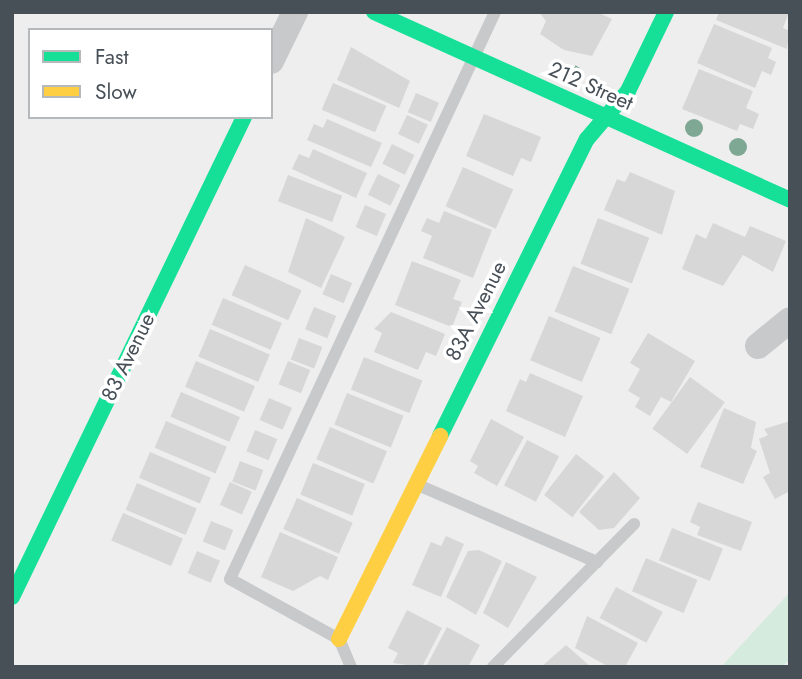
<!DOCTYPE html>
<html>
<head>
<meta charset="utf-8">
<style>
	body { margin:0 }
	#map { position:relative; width:802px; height:679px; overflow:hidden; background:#eee; font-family:Jost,sans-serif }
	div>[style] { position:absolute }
	.green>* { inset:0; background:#d4ebde }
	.building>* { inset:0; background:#d7d7d8; transform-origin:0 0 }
	.lane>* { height:12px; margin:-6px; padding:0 6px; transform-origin:6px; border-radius:6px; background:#c8c9cb }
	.street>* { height:26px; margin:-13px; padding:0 13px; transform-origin:13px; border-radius:13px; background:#c8c9cb }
	.fast>* { height:16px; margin:-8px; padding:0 8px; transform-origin:8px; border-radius:8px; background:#16e098 }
	.slow>* { height:16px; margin:-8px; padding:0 8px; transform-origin:8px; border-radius:8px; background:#ffcf43 }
	.trees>* { width:18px; height:18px; margin:-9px; border-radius:50%; background:#7ea894 }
	span { translate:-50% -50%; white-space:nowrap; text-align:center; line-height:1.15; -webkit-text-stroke:7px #fff; paint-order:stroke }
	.street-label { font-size:21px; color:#474f57 }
	.frame { position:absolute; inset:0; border:14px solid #474f57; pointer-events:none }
	.legend { position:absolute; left:28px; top:28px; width:245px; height:91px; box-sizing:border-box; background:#fff; border:2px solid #b5b9bc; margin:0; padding:9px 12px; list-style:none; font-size:21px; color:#474f57 }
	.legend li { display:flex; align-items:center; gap:14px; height:35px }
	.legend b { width:35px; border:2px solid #b5b9bc }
</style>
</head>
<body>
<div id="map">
	<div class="green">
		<i style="clip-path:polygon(790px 592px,790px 659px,782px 667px,721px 667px)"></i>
	</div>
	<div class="building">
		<i style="clip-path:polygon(539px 12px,597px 12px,612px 19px,592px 56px,564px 50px,540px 34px,546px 21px)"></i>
		<i style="clip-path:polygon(719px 12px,789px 12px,783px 28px,790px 31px,787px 49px,716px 20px)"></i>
		<i style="clip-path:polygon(714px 24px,772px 48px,768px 58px,776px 62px,771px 75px,762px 71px,755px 88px,697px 63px)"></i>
		<i style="clip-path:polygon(351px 47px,410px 81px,399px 108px,337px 80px)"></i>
		<i style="clip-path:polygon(699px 69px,753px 91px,746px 108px,759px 114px,753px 129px,740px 124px,737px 131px,682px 109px)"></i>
		<i style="left:333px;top:83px;width:58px;height:29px;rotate:23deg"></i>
		<i style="left:416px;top:93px;width:25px;height:21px;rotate:23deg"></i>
		<i style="clip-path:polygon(484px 114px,541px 137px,531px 162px,521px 158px,513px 176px,466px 156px)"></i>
		<i style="left:407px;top:115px;width:23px;height:21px;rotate:25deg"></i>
		<i style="clip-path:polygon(327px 119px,382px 143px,371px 167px,307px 140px,314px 124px,323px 128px)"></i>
		<i style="left:392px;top:144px;width:25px;height:22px;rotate:26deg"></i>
		<i style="clip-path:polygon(313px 149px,367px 173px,356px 198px,292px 169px,299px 154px,309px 158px)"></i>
		<i style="left:463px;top:167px;width:55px;height:43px;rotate:24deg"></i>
		<i style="clip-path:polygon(630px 172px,675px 191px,662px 235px,604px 210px,617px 179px,625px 182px)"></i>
		<i style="left:378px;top:174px;width:25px;height:23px;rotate:26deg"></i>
		<i style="left:288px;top:175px;width:58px;height:28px;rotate:21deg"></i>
		<i style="left:365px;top:205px;width:23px;height:24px;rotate:23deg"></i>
		<i style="clip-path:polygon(444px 211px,492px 230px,473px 278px,423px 258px,432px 236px,421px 231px,427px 218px,439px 223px)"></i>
		<i style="clip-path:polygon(306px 218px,345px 237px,321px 288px,288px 272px)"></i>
		<i style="left:598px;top:218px;width:55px;height:49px;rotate:21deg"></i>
		<i style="clip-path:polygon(713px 223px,745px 237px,750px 226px,786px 241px,773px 272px,743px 255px,723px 286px,682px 269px,696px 234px,706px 239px)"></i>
		<i style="clip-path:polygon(412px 261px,461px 280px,453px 299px,462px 302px,452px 327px,395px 305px)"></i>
		<i style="left:245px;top:265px;width:62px;height:33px;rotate:24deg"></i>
		<i style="left:573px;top:266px;width:61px;height:49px;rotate:22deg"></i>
		<i style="left:331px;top:274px;width:23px;height:22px;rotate:23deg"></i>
		<i style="left:223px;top:298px;width:64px;height:29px;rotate:23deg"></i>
		<i style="left:314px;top:307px;width:24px;height:24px;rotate:22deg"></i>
		<i style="clip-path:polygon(391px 312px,445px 334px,436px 356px,426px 352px,418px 370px,374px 352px,382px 333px,374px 329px)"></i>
		<i style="left:549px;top:316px;width:56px;height:48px;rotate:23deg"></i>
		<i style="left:210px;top:329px;width:65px;height:30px;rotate:23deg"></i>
		<i style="clip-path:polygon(648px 333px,695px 361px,671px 402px,661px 397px,650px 416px,635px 407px,640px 398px,628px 391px,640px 369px,630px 363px)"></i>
		<i style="left:299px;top:338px;width:25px;height:23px;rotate:21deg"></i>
		<i style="left:364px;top:357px;width:63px;height:35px;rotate:22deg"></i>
		<i style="left:196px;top:361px;width:64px;height:28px;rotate:23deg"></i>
		<i style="left:288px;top:361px;width:24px;height:25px;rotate:22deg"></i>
		<i style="clip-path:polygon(530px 373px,583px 396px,565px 437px,506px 411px,520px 379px,526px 382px)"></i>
		<i style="left:690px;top:377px;width:43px;height:64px;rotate:36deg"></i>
		<i style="left:181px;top:392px;width:64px;height:27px;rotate:23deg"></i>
		<i style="left:347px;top:393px;width:61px;height:34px;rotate:22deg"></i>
		<i style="left:269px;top:398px;width:25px;height:24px;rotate:23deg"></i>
		<i style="clip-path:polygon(724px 408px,756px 422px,751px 448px,757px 451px,743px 484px,700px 467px)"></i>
		<i style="clip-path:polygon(491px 419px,524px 437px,497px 486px,474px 473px,478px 466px,470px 461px)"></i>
		<i style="left:166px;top:421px;width:66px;height:29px;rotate:23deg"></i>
		<i style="clip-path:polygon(790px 421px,790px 491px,775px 499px,763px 477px,770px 473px,759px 439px,768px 435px,764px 429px)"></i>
		<i style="left:330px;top:427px;width:62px;height:35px;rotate:23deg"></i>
		<i style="left:255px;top:430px;width:24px;height:23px;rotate:22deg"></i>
		<i style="left:527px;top:440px;width:36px;height:51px;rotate:27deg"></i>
		<i style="left:150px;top:452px;width:66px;height:28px;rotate:23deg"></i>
		<i style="left:576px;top:454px;width:36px;height:52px;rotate:38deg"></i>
		<i style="left:240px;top:461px;width:25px;height:22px;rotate:21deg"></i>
		<i style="left:313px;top:463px;width:56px;height:34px;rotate:22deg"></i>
		<i style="clip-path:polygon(614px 472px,640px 498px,614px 528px,599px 530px,579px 512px)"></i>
		<i style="left:230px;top:482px;width:24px;height:25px;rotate:24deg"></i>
		<i style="left:137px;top:483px;width:65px;height:29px;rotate:23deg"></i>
		<i style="left:297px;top:498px;width:61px;height:34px;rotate:24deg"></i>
		<i style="clip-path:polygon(698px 502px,752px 522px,741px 551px,697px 535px,700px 527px,690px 522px)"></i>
		<i style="left:123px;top:513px;width:65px;height:30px;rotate:23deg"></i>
		<i style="left:211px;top:521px;width:24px;height:22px;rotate:22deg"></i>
		<i style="left:672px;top:528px;width:55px;height:35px;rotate:22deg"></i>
		<i style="clip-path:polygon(280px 532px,338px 557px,328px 580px,320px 576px,293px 591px,261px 577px)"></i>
		<i style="clip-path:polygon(446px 536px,464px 544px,441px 597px,412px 585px,431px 542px,441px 546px)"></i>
		<i style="clip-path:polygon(479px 550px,502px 561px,476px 615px,446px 597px,468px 551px)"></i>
		<i style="left:197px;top:551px;width:25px;height:24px;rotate:23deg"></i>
		<i style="left:646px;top:558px;width:56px;height:36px;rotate:23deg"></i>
		<i style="clip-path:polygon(506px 562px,537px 577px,508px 628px,483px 613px)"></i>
		<i style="left:616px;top:587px;width:53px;height:35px;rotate:28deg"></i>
		<i style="clip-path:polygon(407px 610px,442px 628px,422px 667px,393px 663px,398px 653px,388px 648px)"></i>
		<i style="clip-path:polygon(587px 616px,638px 643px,625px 667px,609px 667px,575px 648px)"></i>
		<i style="clip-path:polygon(447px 627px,480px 645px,468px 667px,426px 667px)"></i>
		<i style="clip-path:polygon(566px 645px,591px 667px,541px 667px)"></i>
	</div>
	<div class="lane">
		<i style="left:418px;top:485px;width:195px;rotate:23.3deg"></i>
		<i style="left:351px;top:667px;width:30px;rotate:-113deg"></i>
		<i style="left:339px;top:639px;width:124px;rotate:-151.2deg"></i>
		<i style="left:230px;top:579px;width:626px;rotate:-64.95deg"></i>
		<i style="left:493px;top:667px;width:201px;rotate:-45.4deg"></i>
	</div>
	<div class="street">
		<i style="left:271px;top:61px;width:55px;rotate:-63.9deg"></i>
		<i style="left:758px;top:346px;width:41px;rotate:-39.1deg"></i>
	</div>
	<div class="fast">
		<i style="left:374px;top:12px;width:457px;rotate:24.3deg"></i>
		<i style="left:440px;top:436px;width:331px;rotate:-63.7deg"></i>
		<i style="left:587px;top:139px;width:63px;rotate:-49.5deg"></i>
		<i style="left:628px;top:91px;width:88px;rotate:-64.3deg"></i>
		<i style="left:12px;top:597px;width:533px;rotate:-64.2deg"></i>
	</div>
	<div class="slow">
		<i style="left:339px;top:639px;width:227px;rotate:-63.5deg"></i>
	</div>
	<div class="trees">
		<i style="left:573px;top:74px"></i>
		<i style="left:694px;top:128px"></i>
		<i style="left:738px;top:147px"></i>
	</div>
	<div class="street-label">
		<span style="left:591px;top:86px;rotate:24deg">212 Street</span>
		<span style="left:476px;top:311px;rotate:-63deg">83A Avenue</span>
		<span style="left:128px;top:357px;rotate:-64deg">83 Avenue</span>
	</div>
	<div class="frame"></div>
	<ul class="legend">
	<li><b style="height:9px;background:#16e098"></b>Fast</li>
	<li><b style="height:9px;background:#ffcf43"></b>Slow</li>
	</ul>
</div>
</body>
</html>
